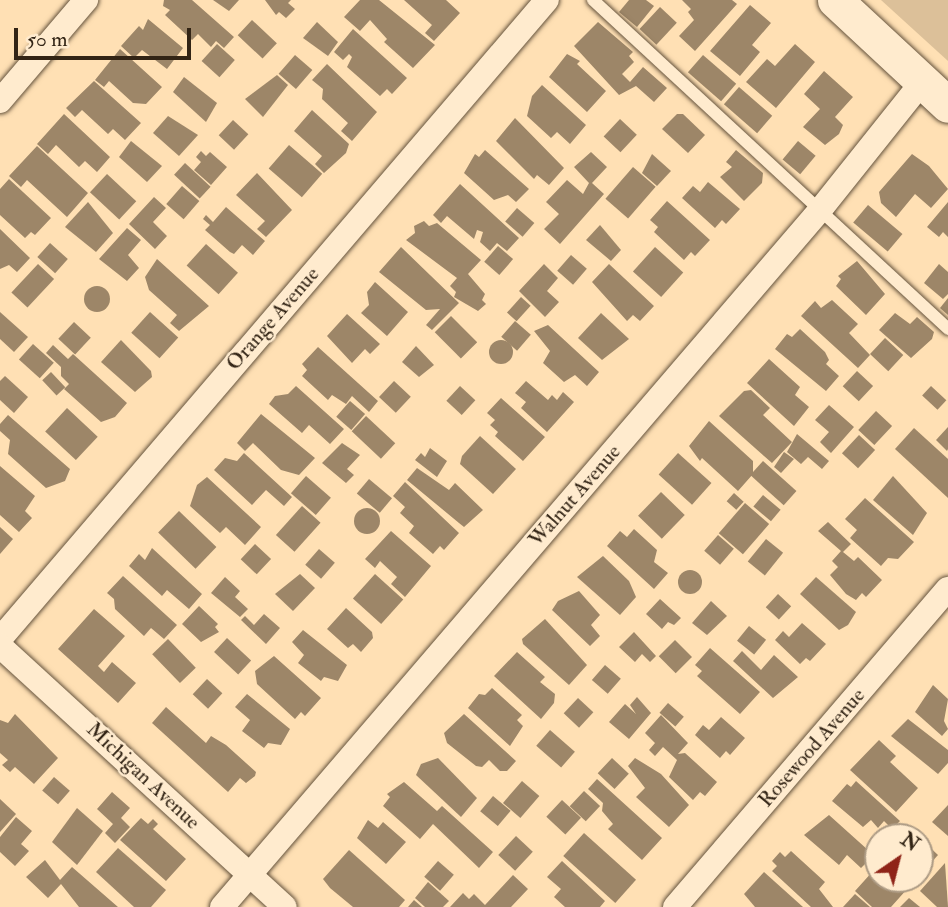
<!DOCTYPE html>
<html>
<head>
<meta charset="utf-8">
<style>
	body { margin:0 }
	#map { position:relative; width:948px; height:907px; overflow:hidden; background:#ffe0b4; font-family:"IM FELL Double Pica",serif }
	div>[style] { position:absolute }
	.green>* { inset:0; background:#dcc099 }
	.building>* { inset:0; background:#9d8668; transform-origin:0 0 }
	.round { border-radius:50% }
	.roads { filter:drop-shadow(0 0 2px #65533d) drop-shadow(0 0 2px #65533d) }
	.lane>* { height:12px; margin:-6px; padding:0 6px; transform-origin:6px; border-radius:6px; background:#ffebce }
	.street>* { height:24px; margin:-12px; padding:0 12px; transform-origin:12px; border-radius:12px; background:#ffebce }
	.secondary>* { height:35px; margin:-17.5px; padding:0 17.5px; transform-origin:17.5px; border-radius:17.5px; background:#ffebce }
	span { translate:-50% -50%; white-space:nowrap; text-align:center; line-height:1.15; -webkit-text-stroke:5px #ffebce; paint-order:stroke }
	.street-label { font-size:21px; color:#322415 }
	.north { position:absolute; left:864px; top:823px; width:70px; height:70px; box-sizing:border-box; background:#ffebce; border:2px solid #ad9b84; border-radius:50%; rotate:35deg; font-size:19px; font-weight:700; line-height:28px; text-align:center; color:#322415 }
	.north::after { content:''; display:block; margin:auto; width:24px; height:32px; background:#8f2418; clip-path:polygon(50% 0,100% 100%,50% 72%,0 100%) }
	.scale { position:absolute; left:14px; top:28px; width:177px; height:32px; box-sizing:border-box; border:4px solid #322415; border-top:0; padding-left:9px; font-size:21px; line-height:24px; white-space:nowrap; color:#322415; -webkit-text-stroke:5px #ffebce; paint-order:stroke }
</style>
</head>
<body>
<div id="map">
	<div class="green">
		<i style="clip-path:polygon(881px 0,948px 0,948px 61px)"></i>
	</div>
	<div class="building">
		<i style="clip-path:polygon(164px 0,192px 0,234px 37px,224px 48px,216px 41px,211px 47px,198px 34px,192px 40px,165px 15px,170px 10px,163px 6px)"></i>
		<i style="clip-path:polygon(213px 0,239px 0,229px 11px)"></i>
		<i style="clip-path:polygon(265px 0,291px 0,288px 3px,295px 9px,286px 18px,279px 12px,276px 15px)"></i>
		<i style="clip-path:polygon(360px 0,379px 0,435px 45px,413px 68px,384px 42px,387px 39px,370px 20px,360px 31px,344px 17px)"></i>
		<i style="clip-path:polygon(404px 0,446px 0,460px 13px,434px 41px,425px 33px,432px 25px)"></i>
		<i style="clip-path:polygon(629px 0,646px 0,654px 6px,637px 27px,619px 12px)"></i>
		<i style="clip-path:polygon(682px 0,732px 0,737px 4px,695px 51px,679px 36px,694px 20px,688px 12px,691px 9px)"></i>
		<i style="clip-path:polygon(750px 5px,771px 23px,752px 45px,760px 52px,740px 76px,710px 51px)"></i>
		<i style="left:660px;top:7px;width:23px;height:30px;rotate:43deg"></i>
		<i style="clip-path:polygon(148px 19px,183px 48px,167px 69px,142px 50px,134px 58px,121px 46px,139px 26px,143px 30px)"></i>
		<i style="left:252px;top:20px;width:34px;height:21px;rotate:43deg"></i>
		<i style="clip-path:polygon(317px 22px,338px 42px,328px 56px,303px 38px)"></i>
		<i style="clip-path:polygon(598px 22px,633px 52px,629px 56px,634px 62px,622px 74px,630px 82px,643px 67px,667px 88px,654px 102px,636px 86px,619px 95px,574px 46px)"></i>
		<i style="clip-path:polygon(353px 29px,407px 78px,392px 94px,387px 89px,380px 96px,347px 67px,352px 57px,349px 54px,343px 60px,334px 52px)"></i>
		<i style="left:217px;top:44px;width:24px;height:23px;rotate:42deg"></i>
		<i style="clip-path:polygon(795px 44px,815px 62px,776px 108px,746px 82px,767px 59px,775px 66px)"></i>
		<i style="clip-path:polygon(120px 49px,162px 87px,146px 104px,133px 103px,109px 81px,104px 87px,95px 80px)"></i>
		<i style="clip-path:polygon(567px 54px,580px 61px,577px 64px,606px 91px,587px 112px,549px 77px)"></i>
		<i style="left:295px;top:55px;width:23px;height:25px;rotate:41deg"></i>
		<i style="left:703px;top:55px;width:44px;height:23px;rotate:41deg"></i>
		<i style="clip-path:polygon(327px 64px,377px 112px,352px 141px,341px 131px,348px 123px,322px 99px,323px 89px,312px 80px)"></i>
		<i style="clip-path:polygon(824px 71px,853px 97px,835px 117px,843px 125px,839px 134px,825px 145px,803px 127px,820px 109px,804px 94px)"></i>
		<i style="clip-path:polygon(277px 75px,288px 85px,263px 117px,245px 99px)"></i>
		<i style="clip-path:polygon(184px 77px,217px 103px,206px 122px,173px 92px)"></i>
		<i style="clip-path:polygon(94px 81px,141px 123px,125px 140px,113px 129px,108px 134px,82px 110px,75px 117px,66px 108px)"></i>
		<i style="clip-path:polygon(542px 85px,586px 125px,570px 144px,557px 132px,551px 138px,527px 116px,532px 96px)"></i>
		<i style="left:739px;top:87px;width:44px;height:23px;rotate:41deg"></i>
		<i style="clip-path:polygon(312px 110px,349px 144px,346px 153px,324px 173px,315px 164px,322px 156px,294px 131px)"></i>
		<i style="clip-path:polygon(64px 114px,110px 157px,97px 172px,85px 161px,79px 167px,56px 145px,48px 154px,37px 144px)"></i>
		<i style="clip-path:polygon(677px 114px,683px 114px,705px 135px,688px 153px,662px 129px)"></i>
		<i style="clip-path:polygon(168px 116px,198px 135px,179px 156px,153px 133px)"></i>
		<i style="clip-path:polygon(515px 118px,564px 168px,549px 185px,537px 175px,534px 179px,496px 141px)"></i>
		<i style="left:620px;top:119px;width:23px;height:24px;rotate:43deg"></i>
		<i style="left:233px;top:120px;width:21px;height:21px;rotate:43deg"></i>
		<i style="clip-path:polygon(131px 141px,162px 166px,147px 182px,119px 157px)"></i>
		<i style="left:798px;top:141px;width:23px;height:24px;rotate:40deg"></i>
		<i style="left:289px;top:145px;width:44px;height:31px;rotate:41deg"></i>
		<i style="clip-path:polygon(37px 146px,88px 193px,67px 217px,27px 180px,21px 187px,9px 176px)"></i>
		<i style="clip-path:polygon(485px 150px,529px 189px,516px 202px,508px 195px,494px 200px,464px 173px,475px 154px,479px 157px)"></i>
		<i style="clip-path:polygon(736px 150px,763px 173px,762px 183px,744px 201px,720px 177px,732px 167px,726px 162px)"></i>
		<i style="clip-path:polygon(201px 151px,206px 156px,210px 152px,227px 167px,211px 185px,194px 170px,201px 162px,196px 157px)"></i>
		<i style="clip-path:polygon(591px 152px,607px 167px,592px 183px,604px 194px,560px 244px,544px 229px,559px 214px,546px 202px,567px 180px,583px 194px,589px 183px,574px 167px)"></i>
		<i style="clip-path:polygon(652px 154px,671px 171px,657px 186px,642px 173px)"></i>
		<i style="clip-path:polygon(912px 154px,929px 166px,948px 189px,931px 208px,915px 194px,896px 217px,881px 203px,879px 192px)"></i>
		<i style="left:185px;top:163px;width:35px;height:16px;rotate:43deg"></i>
		<i style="left:633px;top:167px;width:30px;height:42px;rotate:41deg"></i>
		<i style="clip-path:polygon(257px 173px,292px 210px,266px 237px,257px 229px,265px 221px,236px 195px)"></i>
		<i style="left:107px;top:174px;width:40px;height:25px;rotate:43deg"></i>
		<i style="clip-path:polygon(9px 179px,51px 218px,35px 235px,31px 232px,25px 238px,0 215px,0 189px)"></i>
		<i style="clip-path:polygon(708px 182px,740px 209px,726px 224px,722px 220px,715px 228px,682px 198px,693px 186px,700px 192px)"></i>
		<i style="clip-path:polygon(460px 184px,519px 238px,507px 251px,497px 243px,490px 251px,480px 242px,483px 232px,477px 230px,474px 239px,447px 216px,441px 223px,433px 215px)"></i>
		<i style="left:182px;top:186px;width:23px;height:24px;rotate:41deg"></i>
		<i style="clip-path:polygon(154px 197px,166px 208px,153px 222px,167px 236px,155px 249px,129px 224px)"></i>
		<i style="clip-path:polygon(667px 201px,710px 240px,695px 256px,691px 252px,684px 260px,654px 232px,658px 227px,650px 220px)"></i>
		<i style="clip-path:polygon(88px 202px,113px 233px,96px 252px,65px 227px)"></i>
		<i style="clip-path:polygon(948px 202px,948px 237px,943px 232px,939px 237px,927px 227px)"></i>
		<i style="left:868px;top:205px;width:45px;height:23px;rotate:40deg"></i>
		<i style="clip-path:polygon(226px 207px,265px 241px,253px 255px,242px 245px,234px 254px,230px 252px,205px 230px,210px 225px,203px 219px,206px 215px,213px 222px)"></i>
		<i style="left:517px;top:208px;width:23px;height:18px;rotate:41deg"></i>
		<i style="clip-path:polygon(424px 221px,429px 226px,437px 223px,481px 260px,468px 274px,485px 294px,482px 300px,486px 304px,478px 311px,454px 297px,456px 292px,450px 286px,457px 278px,406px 240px,415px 233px,414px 226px)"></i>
		<i style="clip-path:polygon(600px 225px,621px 250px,611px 261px,586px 240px)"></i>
		<i style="clip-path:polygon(127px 228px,141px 240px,128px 255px,139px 268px,127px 281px,99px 259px)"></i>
		<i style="clip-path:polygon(0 229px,30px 258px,17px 272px,9px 265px,0 269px)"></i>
		<i style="left:50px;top:243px;width:24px;height:19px;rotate:42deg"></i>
		<i style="left:206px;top:244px;width:43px;height:29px;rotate:42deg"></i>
		<i style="left:498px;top:246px;width:20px;height:21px;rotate:41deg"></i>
		<i style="clip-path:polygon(401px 247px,459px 303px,432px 330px,426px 325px,440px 309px,426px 310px,379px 272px)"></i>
		<i style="left:655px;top:247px;width:38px;height:33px;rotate:42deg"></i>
		<i style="left:571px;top:255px;width:21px;height:21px;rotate:41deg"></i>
		<i style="clip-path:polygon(157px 259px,209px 306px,179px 331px,170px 323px,177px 315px,149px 290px,145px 277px)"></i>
		<i style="clip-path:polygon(857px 261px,885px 294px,866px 315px,836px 286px,841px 279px,838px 276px)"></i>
		<i style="left:38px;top:264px;width:22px;height:39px;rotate:43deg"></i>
		<i style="clip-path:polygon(544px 264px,558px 278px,547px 291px,559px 302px,545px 317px,519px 291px)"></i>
		<i style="clip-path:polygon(609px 264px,654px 306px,640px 321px,633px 315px,627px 321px,592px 282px)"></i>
		<i style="clip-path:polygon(939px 264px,948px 272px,948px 294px,943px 299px,924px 283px)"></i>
		<i style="clip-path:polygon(375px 282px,408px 312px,387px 336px,361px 313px,369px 305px,367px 292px)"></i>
		<i class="round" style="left:84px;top:286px;width:26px;height:26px"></i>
		<i style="left:521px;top:297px;width:13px;height:21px;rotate:42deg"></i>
		<i style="clip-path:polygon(948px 298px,948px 315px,940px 308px)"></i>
		<i style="clip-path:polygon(832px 300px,858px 324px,849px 333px,870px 355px,858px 368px,801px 316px,815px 301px,821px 308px)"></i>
		<i style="clip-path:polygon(0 312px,28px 337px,14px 352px,0 339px)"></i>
		<i style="left:150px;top:312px;width:38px;height:28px;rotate:42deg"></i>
		<i style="clip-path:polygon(601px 313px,629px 339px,602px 360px,578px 338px)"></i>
		<i style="clip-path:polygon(895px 313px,910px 324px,917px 317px,934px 332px,932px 339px,911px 358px,879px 330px)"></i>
		<i style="clip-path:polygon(347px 314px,380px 344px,370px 354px,365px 349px,352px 363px,327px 336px)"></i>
		<i style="left:451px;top:316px;width:37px;height:23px;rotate:45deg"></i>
		<i style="left:515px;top:321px;width:21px;height:21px;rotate:41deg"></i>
		<i style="left:74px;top:322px;width:23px;height:23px;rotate:43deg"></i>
		<i style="clip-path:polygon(548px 325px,599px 372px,587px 386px,575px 375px,564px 382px,543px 363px,550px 351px,534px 331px)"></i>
		<i style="clip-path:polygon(800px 329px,825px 352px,829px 360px,826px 364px,839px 376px,826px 391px,775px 349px,787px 334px,792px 337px)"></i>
		<i style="left:885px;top:338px;width:25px;height:22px;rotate:43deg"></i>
		<i style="clip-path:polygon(121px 340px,151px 371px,152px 377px,135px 392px,101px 362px)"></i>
		<i class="round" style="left:489px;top:340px;width:24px;height:24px"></i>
		<i style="left:33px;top:344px;width:28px;height:21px;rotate:42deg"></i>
		<i style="clip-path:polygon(53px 345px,68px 359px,73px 354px,127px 403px,115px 417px,101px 422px,64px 389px,69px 384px,61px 376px,61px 367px,46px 353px)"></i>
		<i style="clip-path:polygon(416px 346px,434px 365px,419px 377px,402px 362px)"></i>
		<i style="clip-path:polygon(318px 347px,378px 401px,369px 412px,352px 396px,346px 404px,332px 395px,328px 400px,302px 376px,307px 370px,302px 364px)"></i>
		<i style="clip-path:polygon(769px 359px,800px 387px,795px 395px,809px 407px,794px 426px,747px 383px)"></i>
		<i style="left:857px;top:371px;width:22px;height:21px;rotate:43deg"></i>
		<i style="left:51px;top:372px;width:21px;height:12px;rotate:47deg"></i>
		<i style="clip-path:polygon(5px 376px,28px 397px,14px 413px,0 400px,0 381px)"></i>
		<i style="left:394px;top:381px;width:23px;height:22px;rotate:43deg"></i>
		<i style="clip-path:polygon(526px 381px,548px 400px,552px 395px,557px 400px,563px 392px,574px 402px,547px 432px,521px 408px,526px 402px,515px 393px)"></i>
		<i style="clip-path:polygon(296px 386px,344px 429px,330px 444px,309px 425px,302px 433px,269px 404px,275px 396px,288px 394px)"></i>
		<i style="left:460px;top:386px;width:21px;height:20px;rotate:43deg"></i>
		<i style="left:931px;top:386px;width:21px;height:13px;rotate:43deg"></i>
		<i style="clip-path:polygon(751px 390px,770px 408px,763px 415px,792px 442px,772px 463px,719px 416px,744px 391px)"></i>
		<i style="clip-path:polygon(501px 398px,545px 437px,523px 461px,495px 436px,498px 432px,490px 425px,495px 420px,487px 413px)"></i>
		<i style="left:350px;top:401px;width:20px;height:21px;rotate:41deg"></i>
		<i style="clip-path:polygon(829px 405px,854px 427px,831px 453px,820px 442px,829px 432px,815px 420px)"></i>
		<i style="left:67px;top:408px;width:42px;height:32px;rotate:43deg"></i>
		<i style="left:876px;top:411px;width:22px;height:26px;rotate:43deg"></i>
		<i style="clip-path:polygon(261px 414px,315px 458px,299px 475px,281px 470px,253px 443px,245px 451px,237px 443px)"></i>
		<i style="clip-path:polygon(8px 415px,70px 469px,65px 481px,46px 488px,8px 454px,10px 440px,0 431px,0 424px)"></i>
		<i style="left:366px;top:416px;width:40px;height:21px;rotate:43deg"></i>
		<i style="clip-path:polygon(709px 421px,753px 461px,753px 474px,738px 491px,702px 458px,700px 461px,689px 446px)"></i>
		<i style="clip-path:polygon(948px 427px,948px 449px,947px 451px,936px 440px)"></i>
		<i style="clip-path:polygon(914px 428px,948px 459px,948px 498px,895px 449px)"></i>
		<i style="clip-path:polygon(797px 434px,829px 461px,822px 469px,808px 457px,801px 464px,787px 452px)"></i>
		<i style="left:859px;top:435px;width:22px;height:25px;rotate:43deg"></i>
		<i style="clip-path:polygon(480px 436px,516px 469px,493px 494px,460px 464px,462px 456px)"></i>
		<i style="clip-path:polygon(342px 443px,360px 455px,347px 469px,354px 475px,346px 483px,322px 463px)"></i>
		<i style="clip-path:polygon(430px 448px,447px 461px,437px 477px,415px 460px,421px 453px,425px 457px)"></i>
		<i style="clip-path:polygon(784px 452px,794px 459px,781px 473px,774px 467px)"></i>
		<i style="clip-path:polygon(244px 453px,292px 497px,284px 506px,266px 490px,252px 505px,214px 470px,225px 458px,237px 461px)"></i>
		<i style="left:678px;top:453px;width:45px;height:29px;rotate:42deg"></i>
		<i style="left:763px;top:461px;width:45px;height:19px;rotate:42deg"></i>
		<i style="clip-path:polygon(0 466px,35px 496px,25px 511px,32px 518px,19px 532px,0 515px)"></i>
		<i style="clip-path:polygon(417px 468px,449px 490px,455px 483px,483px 510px,464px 527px,459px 523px,407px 480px)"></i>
		<i style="left:306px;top:476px;width:33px;height:23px;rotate:41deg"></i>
		<i style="clip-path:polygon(893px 476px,927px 513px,913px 535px,873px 500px)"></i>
		<i style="clip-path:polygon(207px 477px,261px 527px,245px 545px,226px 527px,220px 533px,190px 506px,197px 485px)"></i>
		<i style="left:369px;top:479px;width:30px;height:19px;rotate:40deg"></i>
		<i style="clip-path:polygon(405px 482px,459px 533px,444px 550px,440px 546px,433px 554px,409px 533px,414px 526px,400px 513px,405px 507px,393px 496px)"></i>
		<i style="left:661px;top:492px;width:33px;height:33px;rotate:44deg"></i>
		<i style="left:734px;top:493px;width:13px;height:11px;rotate:42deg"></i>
		<i style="left:763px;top:495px;width:23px;height:15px;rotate:40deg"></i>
		<i style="clip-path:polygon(865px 498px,914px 542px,898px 559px,888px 558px,881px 566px,850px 538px,857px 530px,845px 519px)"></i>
		<i style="left:745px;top:503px;width:32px;height:40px;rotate:41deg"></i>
		<i style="left:302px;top:506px;width:25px;height:39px;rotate:42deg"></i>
		<i class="round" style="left:354px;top:508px;width:26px;height:26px"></i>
		<i style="left:179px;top:511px;width:52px;height:30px;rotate:44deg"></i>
		<i style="clip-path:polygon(828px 522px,851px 544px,843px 552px,854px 561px,858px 557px,882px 580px,866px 597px,862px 593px,856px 600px,846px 594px,830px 575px,838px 567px,832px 561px,841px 551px,818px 531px)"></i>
		<i style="clip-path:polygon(0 527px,13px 539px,0 554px)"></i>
		<i style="clip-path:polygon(634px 529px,657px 550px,654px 562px,668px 573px,654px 589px,607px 546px,620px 531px,627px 537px)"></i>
		<i style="clip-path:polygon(391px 531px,431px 566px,405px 597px,391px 584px,397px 577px,380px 561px,375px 568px,365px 559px)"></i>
		<i style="left:718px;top:535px;width:21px;height:21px;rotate:41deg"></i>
		<i style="left:766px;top:539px;width:22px;height:29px;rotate:39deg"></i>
		<i style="left:255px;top:544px;width:22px;height:21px;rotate:43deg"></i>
		<i style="clip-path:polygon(152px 548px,202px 594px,189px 609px,167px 590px,162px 596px,129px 566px,139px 554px,145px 560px)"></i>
		<i style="left:319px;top:549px;width:21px;height:21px;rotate:41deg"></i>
		<i style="clip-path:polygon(603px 556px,629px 581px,636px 597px,620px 615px,577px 577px)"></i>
		<i class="round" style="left:678px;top:570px;width:24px;height:24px"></i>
		<i style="clip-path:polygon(300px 574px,315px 588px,293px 611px,275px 594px)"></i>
		<i style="left:375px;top:574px;width:38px;height:33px;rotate:42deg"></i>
		<i style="clip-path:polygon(123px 576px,177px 625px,164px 639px,151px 628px,144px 636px,115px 609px,114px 599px,107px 593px)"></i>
		<i style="clip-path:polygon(225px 577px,240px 591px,235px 597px,248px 609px,240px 617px,211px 593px)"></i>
		<i style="clip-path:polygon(816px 577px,856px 612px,848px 625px,839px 630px,800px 594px)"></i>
		<i style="clip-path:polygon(579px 591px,600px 615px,591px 625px,600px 636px,590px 646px,552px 610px,558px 601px)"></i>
		<i style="left:778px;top:594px;width:18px;height:18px;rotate:43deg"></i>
		<i style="clip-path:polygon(660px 599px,681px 618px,674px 625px,668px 622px,662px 629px,646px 614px)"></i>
		<i style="clip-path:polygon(711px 601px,727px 616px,707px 635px,692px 623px)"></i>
		<i style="clip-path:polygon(199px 606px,218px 624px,215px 627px,219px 632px,201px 642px,182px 624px)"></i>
		<i style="clip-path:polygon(346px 608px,372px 632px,373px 638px,361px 652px,353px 644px,348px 648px,327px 629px)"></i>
		<i style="clip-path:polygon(94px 609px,125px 636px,98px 666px,104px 672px,112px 662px,136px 683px,118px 703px,58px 649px)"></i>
		<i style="clip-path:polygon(264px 614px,280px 628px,266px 644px,241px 620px,245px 616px,254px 625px)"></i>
		<i style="clip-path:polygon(545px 619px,587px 665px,569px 685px,523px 644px,522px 639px)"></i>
		<i style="clip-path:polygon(802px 623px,826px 644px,810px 661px,806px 658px,800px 664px,775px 640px,783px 631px,789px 637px)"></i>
		<i style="left:749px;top:626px;width:22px;height:19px;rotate:39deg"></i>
		<i style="clip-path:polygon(303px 630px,347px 665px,338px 681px,324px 677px,321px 681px,298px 663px,304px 655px,292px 642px)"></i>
		<i style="clip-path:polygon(634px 632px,656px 656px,650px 662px,642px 654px,635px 662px,619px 647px)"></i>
		<i style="left:227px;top:638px;width:33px;height:19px;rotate:43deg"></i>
		<i style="left:168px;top:639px;width:40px;height:22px;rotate:46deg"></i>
		<i style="left:675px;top:640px;width:24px;height:23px;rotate:45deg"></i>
		<i style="clip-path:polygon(710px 648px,760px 692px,740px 714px,697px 676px,702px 671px,695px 665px)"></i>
		<i style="clip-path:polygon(742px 651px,761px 670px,774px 655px,798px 677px,773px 698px,733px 661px)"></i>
		<i style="clip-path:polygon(517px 652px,545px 677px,540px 682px,555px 694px,554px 703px,541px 719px,494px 676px)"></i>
		<i style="clip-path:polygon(274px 656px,321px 698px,305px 716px,301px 712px,295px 719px,257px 684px,255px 671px)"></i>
		<i style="left:605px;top:665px;width:21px;height:20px;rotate:41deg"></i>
		<i style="left:207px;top:679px;width:21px;height:21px;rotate:43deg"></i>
		<i style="clip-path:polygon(933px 685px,948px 699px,944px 721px,948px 729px,942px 736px,915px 712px)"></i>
		<i style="clip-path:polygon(492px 688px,522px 715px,517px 720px,523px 726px,510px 746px,468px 708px,479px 694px,485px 695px)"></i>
		<i style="clip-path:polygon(247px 694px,290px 729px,281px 745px,268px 743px,264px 748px,242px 731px,250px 720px,235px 707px)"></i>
		<i style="clip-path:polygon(637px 697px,651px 713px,629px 739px,609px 722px,625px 704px,636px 714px,630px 705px)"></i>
		<i style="left:578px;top:698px;width:21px;height:21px;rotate:43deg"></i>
		<i style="left:668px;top:703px;width:21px;height:13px;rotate:41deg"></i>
		<i style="clip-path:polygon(166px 707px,206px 743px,211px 736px,226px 745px,256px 772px,255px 776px,246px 783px,240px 778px,228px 792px,152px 723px)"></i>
		<i style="clip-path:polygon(15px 714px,58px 758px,34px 784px,15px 767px,10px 772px,2px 765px,8px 760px,0 753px,0 720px,8px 723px)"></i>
		<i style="clip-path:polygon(464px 714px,516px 761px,507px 771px,500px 771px,489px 760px,482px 767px,476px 766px,447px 743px,444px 733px)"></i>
		<i style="clip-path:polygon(661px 715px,688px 743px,678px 754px,685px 753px,717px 782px,705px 796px,700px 792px,693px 800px,669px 777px,677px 760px,663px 747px,655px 756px,649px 750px,655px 743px,645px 733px)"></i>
		<i style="clip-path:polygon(721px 717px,745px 738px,730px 755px,726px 751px,720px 758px,695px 735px,703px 725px,709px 730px)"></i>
		<i style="clip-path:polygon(908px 719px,948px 750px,948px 763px,938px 774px,891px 736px)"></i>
		<i style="left:550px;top:730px;width:33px;height:21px;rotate:41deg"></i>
		<i style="clip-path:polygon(879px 740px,896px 756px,890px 762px,918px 788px,896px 812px,850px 770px)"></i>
		<i style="clip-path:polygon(438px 758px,477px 798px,461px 817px,416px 775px,421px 764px)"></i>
		<i style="left:612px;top:758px;width:23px;height:21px;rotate:43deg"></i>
		<i style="clip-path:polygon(635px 758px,661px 774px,689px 805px,669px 827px,636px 797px,645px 788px,628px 766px)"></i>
		<i style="left:54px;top:777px;width:21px;height:18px;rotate:41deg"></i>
		<i style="clip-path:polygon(597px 779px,662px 838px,642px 860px,608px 829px,613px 824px,602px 811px,603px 803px,588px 789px)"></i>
		<i style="left:522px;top:781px;width:23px;height:29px;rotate:41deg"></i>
		<i style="clip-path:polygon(856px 781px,900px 821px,892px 829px,884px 821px,878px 828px,871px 820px,863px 827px,832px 801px,847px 784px,851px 787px)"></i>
		<i style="clip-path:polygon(404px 782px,437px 811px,442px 806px,493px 852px,479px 868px,433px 824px,420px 839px,383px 806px,390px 797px,387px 794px)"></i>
		<i style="left:584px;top:791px;width:22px;height:21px;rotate:43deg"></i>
		<i style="clip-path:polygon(112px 792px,130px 808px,121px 818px,130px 827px,115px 843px,105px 833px,113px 824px,97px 809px)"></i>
		<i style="left:493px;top:796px;width:23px;height:20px;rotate:40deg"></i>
		<i style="clip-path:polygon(0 799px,16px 814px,0 832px)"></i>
		<i style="left:562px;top:800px;width:26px;height:23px;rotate:43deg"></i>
		<i style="clip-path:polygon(948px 805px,948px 836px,932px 822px)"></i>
		<i style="clip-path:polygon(77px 808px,103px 831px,77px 865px,52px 842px)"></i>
		<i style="clip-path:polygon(829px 815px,878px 859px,870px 867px,866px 863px,861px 868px,847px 855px,839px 865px,804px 835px)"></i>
		<i style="clip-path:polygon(16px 817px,32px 831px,21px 844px,29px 851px,15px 866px,0 852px,0 837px)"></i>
		<i style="clip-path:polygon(141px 818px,148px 824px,153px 819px,158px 824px,153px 829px,186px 859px,166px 881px,120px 840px)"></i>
		<i style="clip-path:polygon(368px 820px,378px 828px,383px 822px,406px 842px,386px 864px,357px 838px)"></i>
		<i style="clip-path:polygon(886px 828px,896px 837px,878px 837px,878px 853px,870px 845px)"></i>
		<i style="left:584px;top:833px;width:70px;height:31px;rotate:42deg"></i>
		<i style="left:516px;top:836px;width:23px;height:26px;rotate:43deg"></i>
		<i style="clip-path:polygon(923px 841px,938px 855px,929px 865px,920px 857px)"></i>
		<i style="clip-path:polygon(118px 848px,166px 890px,151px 907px,134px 907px,96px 872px)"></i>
		<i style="clip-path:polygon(349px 850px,405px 900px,399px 907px,353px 907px,330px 888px,323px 879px)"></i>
		<i style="clip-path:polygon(791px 851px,825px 882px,819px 889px,833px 907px,811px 907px,772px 871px,777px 866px,772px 861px,780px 852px,785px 857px)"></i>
		<i style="clip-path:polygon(45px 860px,60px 880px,72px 867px,118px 907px,79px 907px,61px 884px,48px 898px,26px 877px)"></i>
		<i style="left:438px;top:861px;width:21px;height:21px;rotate:41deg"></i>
		<i style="clip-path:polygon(562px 861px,605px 901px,600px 907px,565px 907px,554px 897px,561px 889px,547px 877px)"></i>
		<i style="clip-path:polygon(945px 863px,948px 907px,937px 907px,920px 891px)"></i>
		<i style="clip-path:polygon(873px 871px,888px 885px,898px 879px,908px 888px,891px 907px,872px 907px,855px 891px)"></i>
		<i style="clip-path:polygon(764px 872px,803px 907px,755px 907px,744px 894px)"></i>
		<i style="clip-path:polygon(513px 875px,528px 889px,511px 907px,450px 907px,463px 893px,469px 899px,474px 894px,485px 905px)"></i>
		<i style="clip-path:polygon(904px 879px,920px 879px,913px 888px)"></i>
		<i style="clip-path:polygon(428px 882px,449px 901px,443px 907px,425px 907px,415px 898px)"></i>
		<i style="clip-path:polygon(855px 894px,870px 907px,843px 907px)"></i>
		<i style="clip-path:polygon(909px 898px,920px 907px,900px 907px)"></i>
		<i style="clip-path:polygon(414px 900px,422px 907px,408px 907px)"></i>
	</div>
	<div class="roads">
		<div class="lane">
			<i style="left:593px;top:0;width:484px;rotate:42.8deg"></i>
		</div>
		<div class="street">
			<i style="left:0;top:101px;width:133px;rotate:-49.6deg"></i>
			<i style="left:0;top:639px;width:841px;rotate:-49.44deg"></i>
			<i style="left:0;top:646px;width:386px;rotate:42.5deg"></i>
			<i style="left:222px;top:907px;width:918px;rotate:-49.37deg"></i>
			<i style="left:820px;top:210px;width:165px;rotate:-51.4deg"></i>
			<i style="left:675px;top:907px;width:419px;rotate:-49.4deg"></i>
		</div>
		<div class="secondary">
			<i style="left:835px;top:0;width:154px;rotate:42.9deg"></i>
		</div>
	</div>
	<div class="street-label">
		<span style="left:273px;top:319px;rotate:-49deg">Orange Avenue</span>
		<span style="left:575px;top:496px;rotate:-49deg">Walnut Avenue</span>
		<span style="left:812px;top:748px;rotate:-49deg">Rosewood Avenue</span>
		<span style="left:143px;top:776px;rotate:43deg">Michigan Avenue</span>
	</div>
	<div class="north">N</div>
	<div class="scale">50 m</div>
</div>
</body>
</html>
